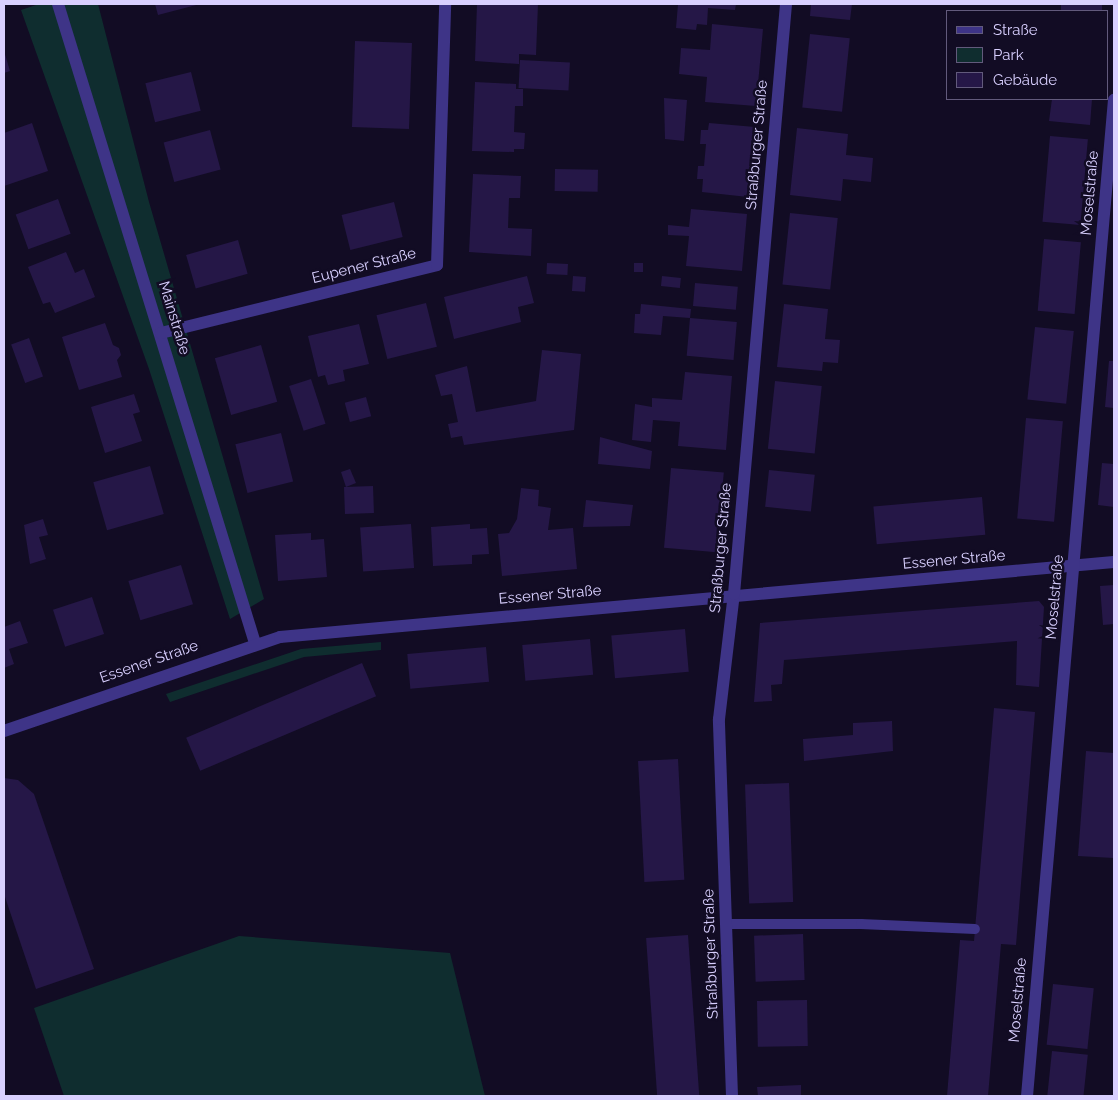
<!DOCTYPE html>
<html>
<head>
<meta charset="utf-8">
<style>
	body { margin:0 }
	#map { position:relative; width:1118px; height:1100px; overflow:hidden; background:#120c24; font-family:Raleway,sans-serif }
	div>[style] { position:absolute }
	.green>* { inset:0; background:#0f2d2f }
	.building>* { inset:0; background:#251747; transform-origin:0 0 }
	.lane>* { height:10px; margin:-5px; padding:0 5px; transform-origin:5px; border-radius:5px; background:#3e3487 }
	.street>* { height:12px; margin:-6px; padding:0 6px; transform-origin:6px; border-radius:6px; background:#3e3487 }
	span { translate:-50% -50%; white-space:nowrap; text-align:center; line-height:1.15; -webkit-text-stroke:5px #120c24; paint-order:stroke }
	.street-label { font-size:15px; color:#d9d0ff }
	.frame { position:absolute; inset:0; border:5px solid #d9d0ff; pointer-events:none }
	.legend { position:absolute; left:946px; top:10px; width:162px; height:90px; box-sizing:border-box; background:#120c24; border:1px solid #625a7c; margin:0; padding:6px 9px; list-style:none; font-size:15px; color:#d9d0ff }
	.legend li { display:flex; align-items:center; gap:10px; height:25px }
	.legend b { width:25px; border:1px solid #625a7c }
</style>
</head>
<body>
<div id="map">
	<div class="green">
		<i style="clip-path:polygon(39px 4px,98px 4px,149px 202px,264px 599px,230px 619px,149px 369px,21px 10px)"></i>
		<i style="clip-path:polygon(381px 642px,381px 650px,304px 657px,170px 702px,166px 694px,301px 649px)"></i>
		<i style="clip-path:polygon(239px 936px,450px 953px,485px 1096px,64px 1096px,34px 1008px)"></i>
	</div>
	<div class="building">
		<i style="clip-path:polygon(155px 4px,200px 4px,158px 15px)"></i>
		<i style="clip-path:polygon(477px 4px,538px 4px,536px 55px,519px 54px,519px 64px,475px 61px)"></i>
		<i style="clip-path:polygon(678px 4px,736px 4px,735px 10px,708px 8px,707px 25px,697px 24px,696px 30px,676px 28px)"></i>
		<i style="clip-path:polygon(811px 4px,852px 4px,850px 20px,810px 16px)"></i>
		<i style="left:1061px;top:4px;width:41px;height:7px"></i>
		<i style="clip-path:polygon(712px 24px,763px 29px,756px 106px,705px 102px,707px 77px,679px 74px,681px 48px,710px 50px)"></i>
		<i style="left:810px;top:34px;width:40px;height:74px;rotate:6deg"></i>
		<i style="left:355px;top:41px;width:57px;height:86px;rotate:2deg"></i>
		<i style="clip-path:polygon(4px 51px,10px 71px,4px 73px)"></i>
		<i style="left:520px;top:60px;width:50px;height:28px;rotate:3deg"></i>
		<i style="left:191px;top:72px;width:40px;height:47px;rotate:76deg"></i>
		<i style="clip-path:polygon(475px 82px,516px 84px,516px 89px,523px 89px,523px 106px,515px 106px,514px 132px,525px 133px,524px 149px,514px 149px,514px 152px,472px 151px)"></i>
		<i style="clip-path:polygon(664px 98px,687px 100px,684px 141px,665px 139px)"></i>
		<i style="clip-path:polygon(1052px 99px,1092px 99px,1090px 125px,1049px 121px)"></i>
		<i style="clip-path:polygon(32px 123px,48px 171px,4px 186px,4px 133px)"></i>
		<i style="clip-path:polygon(709px 123px,755px 127px,748px 197px,702px 192px,703px 179px,697px 179px,698px 166px,704px 166px,706px 144px,700px 144px,701px 130px,708px 130px)"></i>
		<i style="clip-path:polygon(797px 128px,848px 134px,846px 155px,873px 158px,871px 182px,843px 179px,841px 201px,790px 195px)"></i>
		<i style="left:210px;top:130px;width:41px;height:48px;rotate:75deg"></i>
		<i style="left:1050px;top:136px;width:38px;height:86px;rotate:5deg"></i>
		<i style="left:555px;top:169px;width:43px;height:22px;rotate:1deg"></i>
		<i style="clip-path:polygon(473px 174px,521px 176px,520px 198px,509px 198px,508px 228px,532px 229px,531px 256px,469px 252px)"></i>
		<i style="left:58px;top:199px;width:37px;height:45px;rotate:70deg"></i>
		<i style="left:394px;top:202px;width:36px;height:54px;rotate:76deg"></i>
		<i style="clip-path:polygon(691px 209px,747px 214px,742px 271px,686px 266px,689px 236px,668px 235px,668px 225px,689px 227px)"></i>
		<i style="left:790px;top:213px;width:48px;height:72px;rotate:6deg"></i>
		<i style="left:1044px;top:239px;width:37px;height:72px;rotate:5deg"></i>
		<i style="left:238px;top:240px;width:35px;height:54px;rotate:74deg"></i>
		<i style="clip-path:polygon(66px 252px,75px 273px,84px 269px,95px 297px,55px 313px,50px 302px,43px 304px,28px 267px)"></i>
		<i style="left:547px;top:263px;width:21px;height:11px;rotate:3deg"></i>
		<i style="left:634px;top:263px;width:9px;height:9px"></i>
		<i style="clip-path:polygon(527px 276px,534px 303px,518px 307px,521px 322px,454px 339px,444px 297px)"></i>
		<i style="left:573px;top:276px;width:13px;height:15px;rotate:4deg"></i>
		<i style="left:662px;top:276px;width:19px;height:10px;rotate:6deg"></i>
		<i style="left:695px;top:283px;width:43px;height:23px;rotate:5deg"></i>
		<i style="left:426px;top:303px;width:45px;height:51px;rotate:76deg"></i>
		<i style="clip-path:polygon(641px 304px,691px 309px,690px 318px,663px 316px,661px 335px,634px 333px,635px 314px,640px 314px)"></i>
		<i style="clip-path:polygon(784px 304px,828px 309px,825px 339px,840px 340px,838px 363px,823px 362px,822px 371px,777px 367px)"></i>
		<i style="left:690px;top:318px;width:47px;height:38px;rotate:5deg"></i>
		<i style="clip-path:polygon(105px 323px,113px 345px,119px 348px,121px 355px,117px 360px,122px 377px,79px 390px,62px 337px)"></i>
		<i style="clip-path:polygon(359px 324px,369px 364px,343px 370px,345px 381px,328px 385px,325px 375px,318px 377px,308px 336px)"></i>
		<i style="left:1035px;top:327px;width:39px;height:73px;rotate:6deg"></i>
		<i style="left:29px;top:338px;width:41px;height:19px;rotate:70deg"></i>
		<i style="left:261px;top:345px;width:59px;height:48px;rotate:74deg"></i>
		<i style="clip-path:polygon(542px 350px,581px 354px,574px 430px,464px 445px,462px 436px,451px 438px,448px 424px,458px 422px,452px 394px,441px 396px,435px 375px,467px 366px,476px 412px,536px 401px)"></i>
		<i style="clip-path:polygon(1109px 361px,1114px 361px,1114px 408px,1105px 407px)"></i>
		<i style="clip-path:polygon(685px 372px,732px 376px,726px 450px,678px 446px,680px 422px,653px 420px,651px 442px,632px 440px,635px 404px,652px 407px,652px 398px,682px 400px)"></i>
		<i style="left:311px;top:379px;width:47px;height:23px;rotate:72deg"></i>
		<i style="left:775px;top:381px;width:47px;height:68px;rotate:6deg"></i>
		<i style="clip-path:polygon(134px 394px,140px 412px,133px 414px,142px 441px,105px 453px,91px 407px)"></i>
		<i style="left:366px;top:397px;width:20px;height:22px;rotate:75deg"></i>
		<i style="left:1026px;top:418px;width:37px;height:101px;rotate:5deg"></i>
		<i style="left:281px;top:433px;width:50px;height:47px;rotate:76deg"></i>
		<i style="clip-path:polygon(600px 437px,652px 451px,650px 469px,598px 464px)"></i>
		<i style="clip-path:polygon(1102px 463px,1114px 464px,1114px 507px,1098px 505px)"></i>
		<i style="left:150px;top:466px;width:50px;height:59px;rotate:74deg"></i>
		<i style="left:671px;top:468px;width:53px;height:80px;rotate:5deg"></i>
		<i style="clip-path:polygon(350px 469px,356px 483px,346px 487px,341px 472px)"></i>
		<i style="left:769px;top:470px;width:46px;height:37px;rotate:6deg"></i>
		<i style="left:373px;top:486px;width:27px;height:29px;rotate:88deg"></i>
		<i style="clip-path:polygon(521px 488px,539px 490px,538px 506px,551px 508px,548px 530px,573px 528px,577px 569px,502px 576px,498px 534px,509px 533px,517px 519px)"></i>
		<i style="left:982px;top:497px;width:38px;height:109px;rotate:85deg"></i>
		<i style="clip-path:polygon(586px 500px,633px 505px,630px 526px,583px 527px)"></i>
		<i style="clip-path:polygon(43px 519px,48px 535px,39px 537px,46px 559px,30px 564px,24px 525px)"></i>
		<i style="left:411px;top:524px;width:44px;height:51px;rotate:86deg"></i>
		<i style="clip-path:polygon(470px 524px,470px 529px,487px 528px,489px 554px,472px 555px,472px 564px,433px 566px,431px 527px)"></i>
		<i style="clip-path:polygon(311px 533px,311px 540px,324px 539px,327px 577px,278px 581px,275px 535px)"></i>
		<i style="left:181px;top:565px;width:41px;height:55px;rotate:73deg"></i>
		<i style="clip-path:polygon(1114px 585px,1114px 624px,1103px 625px,1100px 586px)"></i>
		<i style="left:92px;top:597px;width:39px;height:41px;rotate:72deg"></i>
		<i style="clip-path:polygon(1039px 601px,1044px 607px,1039px 687px,1016px 685px,1017px 641px,784px 660px,782px 684px,771px 685px,772px 701px,754px 702px,760px 623px)"></i>
		<i style="clip-path:polygon(20px 621px,28px 643px,9px 649px,14px 664px,4px 668px,4px 627px)"></i>
		<i style="left:685px;top:629px;width:43px;height:74px;rotate:85deg"></i>
		<i style="left:590px;top:639px;width:36px;height:68px;rotate:85deg"></i>
		<i style="left:486px;top:647px;width:35px;height:79px;rotate:85deg"></i>
		<i style="left:362px;top:663px;width:36px;height:191px;rotate:67deg"></i>
		<i style="clip-path:polygon(994px 708px,1035px 712px,1016px 945px,1001px 944px,988px 1096px,947px 1096px,960px 940px,974px 941px)"></i>
		<i style="clip-path:polygon(892px 721px,893px 751px,804px 761px,803px 739px,853px 735px,853px 723px)"></i>
		<i style="clip-path:polygon(1086px 751px,1114px 753px,1114px 858px,1078px 856px)"></i>
		<i style="left:678px;top:759px;width:121px;height:40px;rotate:87deg"></i>
		<i style="clip-path:polygon(4px 778px,18px 780px,34px 794px,94px 969px,36px 989px,4px 894px)"></i>
		<i style="left:789px;top:783px;width:119px;height:44px;rotate:88deg"></i>
		<i style="left:803px;top:934px;width:46px;height:49px;rotate:88deg"></i>
		<i style="left:688px;top:935px;width:161px;height:42px;rotate:86deg"></i>
		<i style="left:1053px;top:984px;width:41px;height:61px;rotate:6deg"></i>
		<i style="left:807px;top:1000px;width:46px;height:50px;rotate:89deg"></i>
		<i style="left:1052px;top:1051px;width:36px;height:45px;rotate:6deg"></i>
		<i style="clip-path:polygon(801px 1085px,801px 1096px,758px 1096px,757px 1087px)"></i>
	</div>
	<div class="lane">
		<i style="left:726px;top:924px;width:135px"></i>
		<i style="left:861px;top:924px;width:114px;rotate:2.5deg"></i>
	</div>
	<div class="street">
		<i style="left:58px;top:4px;width:669px;rotate:72.87deg"></i>
		<i style="left:161px;top:333px;width:284px;rotate:-13.8deg"></i>
		<i style="left:437px;top:265px;width:261px;rotate:-88.2deg"></i>
		<i style="left:4px;top:731px;width:292px;rotate:-18.8deg"></i>
		<i style="left:280px;top:637px;width:837px;rotate:-5.14deg"></i>
		<i style="left:732px;top:1096px;width:377px;rotate:-92deg"></i>
		<i style="left:719px;top:719px;width:126px;rotate:-83.2deg"></i>
		<i style="left:734px;top:594px;width:592px;rotate:-84.96deg"></i>
		<i style="left:1027px;top:1096px;width:1000px;rotate:-85.01deg"></i>
	</div>
	<div class="street-label">
		<span style="left:757px;top:145px;rotate:-85deg">Straßburger Straße</span>
		<span style="left:1090px;top:193px;rotate:-85deg">Moselstraße</span>
		<span style="left:364px;top:266px;rotate:-14deg">Eupener Straße</span>
		<span style="left:174px;top:318px;rotate:73deg">Mainstraße</span>
		<span style="left:721px;top:548px;rotate:-85deg">Straßburger Straße</span>
		<span style="left:954px;top:560px;rotate:-5deg">Essener Straße</span>
		<span style="left:550px;top:595px;rotate:-5deg">Essener Straße</span>
		<span style="left:1055px;top:597px;rotate:-85deg">Moselstraße</span>
		<span style="left:149px;top:662px;rotate:-19deg">Essener Straße</span>
		<span style="left:711px;top:954px;rotate:-92deg">Straßburger Straße</span>
		<span style="left:1018px;top:1000px;rotate:-85deg">Moselstraße</span>
	</div>
	<div class="frame"></div>
	<ul class="legend">
	<li><b style="height:6px;background:#3e3487"></b>Straße</li>
	<li><b style="height:14px;background:#0f2d2f"></b>Park</li>
	<li><b style="height:14px;background:#251747"></b>Gebäude</li>
	</ul>
</div>
</body>
</html>
